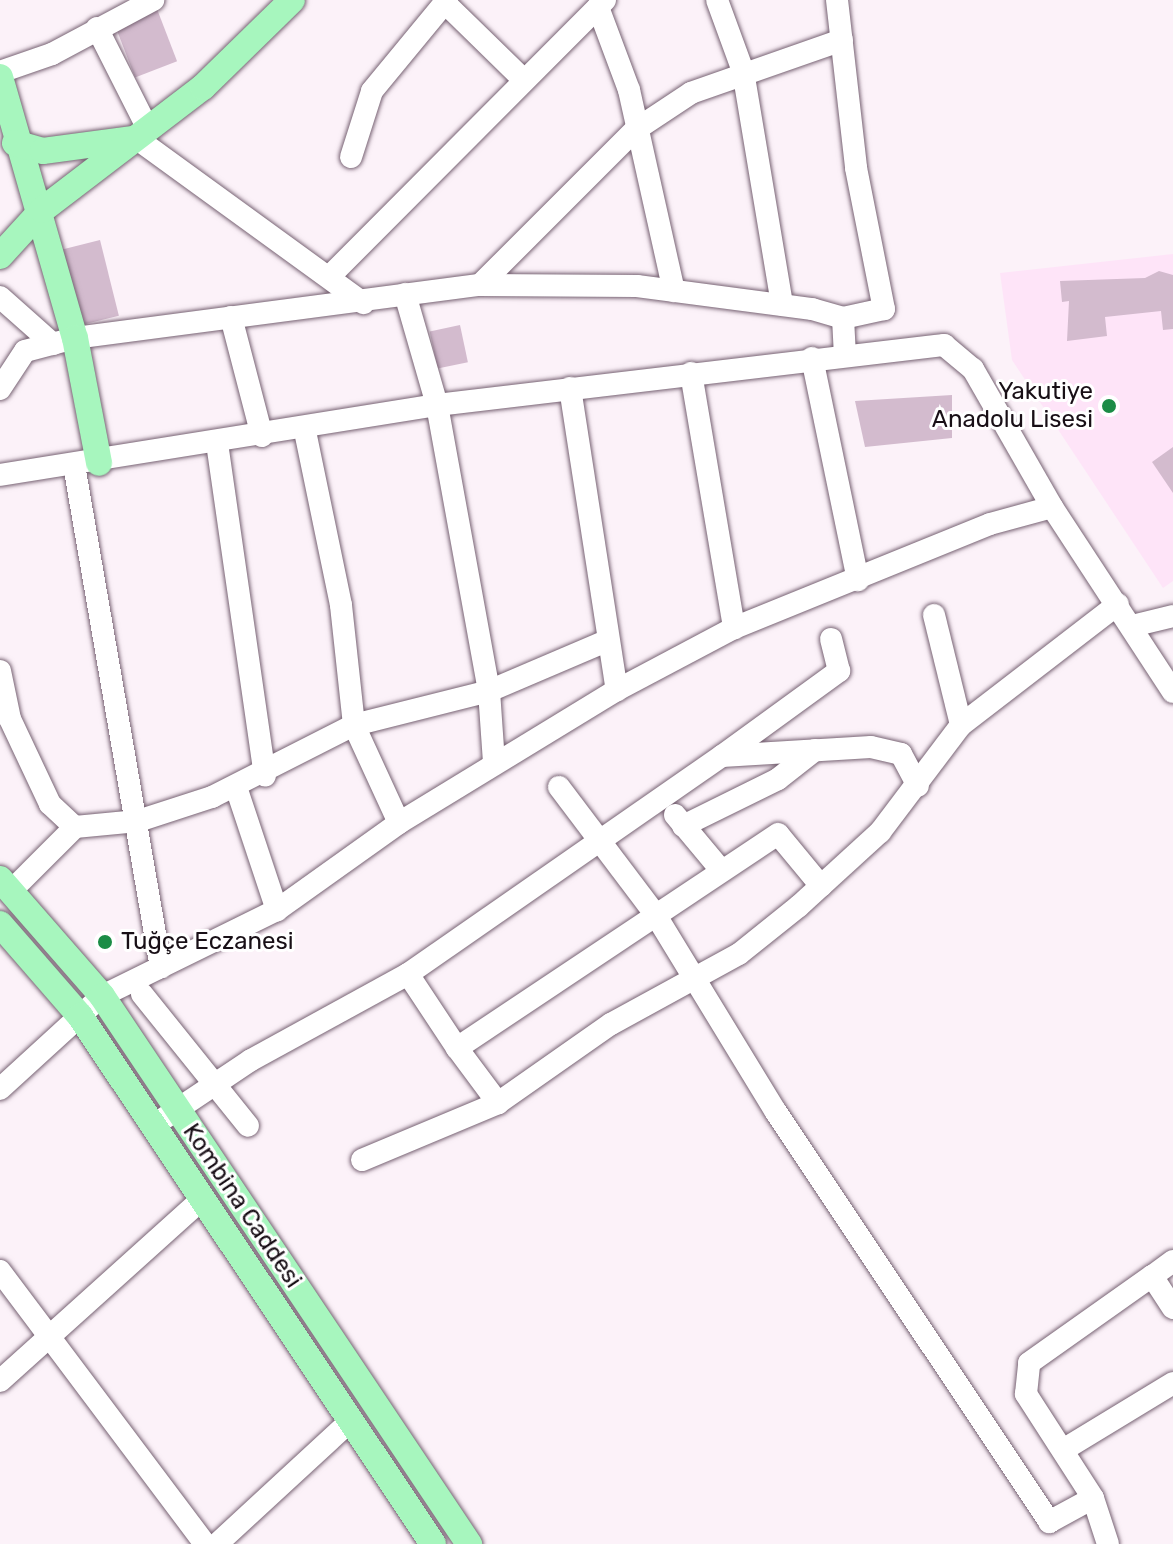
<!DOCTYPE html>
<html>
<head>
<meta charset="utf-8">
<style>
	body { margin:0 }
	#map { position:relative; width:1173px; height:1544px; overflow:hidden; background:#fcf2f9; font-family:Rubik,sans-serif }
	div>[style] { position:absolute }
	.built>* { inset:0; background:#fee4f8 }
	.building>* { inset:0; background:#d3bbce; transform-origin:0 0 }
	.roads { filter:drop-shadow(0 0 2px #776273) drop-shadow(0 0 2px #776273) }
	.minor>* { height:22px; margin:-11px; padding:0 11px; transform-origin:11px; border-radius:11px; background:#fff }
	.major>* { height:26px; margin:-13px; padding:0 13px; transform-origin:13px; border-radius:13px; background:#a7f6be }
	.dots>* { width:22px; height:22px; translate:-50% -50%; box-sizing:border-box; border:4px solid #fff; border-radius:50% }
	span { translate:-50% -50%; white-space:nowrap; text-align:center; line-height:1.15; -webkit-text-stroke:6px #fff; paint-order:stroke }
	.poi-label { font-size:24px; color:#180f16 }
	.right { translate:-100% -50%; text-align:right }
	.left { translate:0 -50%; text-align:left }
	.street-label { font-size:24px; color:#180f16 }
</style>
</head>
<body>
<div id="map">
	<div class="built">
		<i style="clip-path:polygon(1173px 254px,1173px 581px,1163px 588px,1012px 360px,1000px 273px)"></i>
	</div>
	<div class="building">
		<i style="left:157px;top:9px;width:56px;height:45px;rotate:69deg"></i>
		<i style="left:100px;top:240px;width:78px;height:43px;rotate:76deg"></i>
		<i style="clip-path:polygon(1159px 271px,1173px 275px,1173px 329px,1163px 330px,1161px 311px,1105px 317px,1107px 336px,1067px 341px,1069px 301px,1062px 302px,1060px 281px,1145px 278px)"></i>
		<i style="left:460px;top:325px;width:38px;height:31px;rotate:78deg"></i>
		<i style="clip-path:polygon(952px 395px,952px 438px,865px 447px,855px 401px)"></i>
		<i style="clip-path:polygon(1173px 447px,1173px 493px,1152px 462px)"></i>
	</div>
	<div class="roads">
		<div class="minor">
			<i style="left:717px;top:0;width:76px;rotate:69.9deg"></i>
			<i style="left:743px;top:71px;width:237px;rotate:80.5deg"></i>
			<i style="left:837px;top:0;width:169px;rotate:83.5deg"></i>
			<i style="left:856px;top:168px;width:144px;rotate:78.8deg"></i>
			<i style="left:884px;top:309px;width:42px;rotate:167.6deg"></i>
			<i style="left:445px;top:3px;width:110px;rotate:44.3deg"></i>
			<i style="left:598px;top:7px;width:89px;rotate:69.5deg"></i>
			<i style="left:629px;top:90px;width:206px;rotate:77.4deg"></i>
			<i style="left:97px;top:28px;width:113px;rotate:63.2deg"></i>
			<i style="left:842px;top:40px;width:160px;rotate:160.7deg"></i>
			<i style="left:691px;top:93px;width:67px;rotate:146.5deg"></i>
			<i style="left:635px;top:130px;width:219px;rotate:135deg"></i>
			<i style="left:480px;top:285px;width:157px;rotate:0.4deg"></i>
			<i style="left:637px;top:286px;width:177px;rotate:7.5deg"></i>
			<i style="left:812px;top:309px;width:32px;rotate:16deg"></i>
			<i style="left:843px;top:318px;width:36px;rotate:87deg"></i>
			<i style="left:0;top:72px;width:55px;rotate:-19.1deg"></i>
			<i style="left:52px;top:54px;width:115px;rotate:-28.1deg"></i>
			<i style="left:136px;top:138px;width:281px;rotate:36deg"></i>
			<i style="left:351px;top:157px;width:69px;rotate:-72.3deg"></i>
			<i style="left:372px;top:91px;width:118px;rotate:-50.5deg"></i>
			<i style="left:329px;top:277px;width:391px;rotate:-45.1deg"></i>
			<i style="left:405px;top:294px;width:116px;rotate:73.9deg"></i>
			<i style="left:437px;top:405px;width:291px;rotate:79.7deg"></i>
			<i style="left:489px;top:691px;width:72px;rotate:86deg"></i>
			<i style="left:0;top:297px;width:71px;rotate:41.6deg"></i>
			<i style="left:231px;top:317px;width:123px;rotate:75.4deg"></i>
			<i style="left:812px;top:358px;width:227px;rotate:78.3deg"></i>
			<i style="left:691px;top:373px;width:259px;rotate:80.4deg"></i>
			<i style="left:570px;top:388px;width:306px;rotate:81.2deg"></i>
			<i style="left:0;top:389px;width:45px;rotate:-56.7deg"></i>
			<i style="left:25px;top:351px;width:52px;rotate:-14.6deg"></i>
			<i style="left:75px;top:338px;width:408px;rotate:-7.5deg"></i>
			<i style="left:217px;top:443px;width:336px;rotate:81.8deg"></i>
			<i style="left:74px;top:465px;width:510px;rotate:80.19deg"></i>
			<i style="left:0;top:475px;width:443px;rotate:-9.1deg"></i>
			<i style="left:437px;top:405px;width:511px;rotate:-6.75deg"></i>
			<i style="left:944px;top:345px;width:38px;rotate:40deg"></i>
			<i style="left:973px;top:369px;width:159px;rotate:60.2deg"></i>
			<i style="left:934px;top:615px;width:113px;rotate:76.2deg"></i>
			<i style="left:1132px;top:626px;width:42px;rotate:-13.7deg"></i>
			<i style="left:0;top:671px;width:49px;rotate:78.2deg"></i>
			<i style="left:10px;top:719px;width:94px;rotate:64.8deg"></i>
			<i style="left:50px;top:804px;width:34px;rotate:43deg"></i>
			<i style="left:75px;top:827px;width:63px;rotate:-5.4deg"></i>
			<i style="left:138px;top:821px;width:78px;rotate:-18deg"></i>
			<i style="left:212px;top:797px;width:159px;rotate:-26.9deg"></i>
			<i style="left:354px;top:725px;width:121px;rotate:-96.2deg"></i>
			<i style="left:341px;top:605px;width:178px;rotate:-101.7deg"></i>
			<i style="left:722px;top:756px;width:145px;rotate:-36deg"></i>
			<i style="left:839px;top:671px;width:33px;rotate:-104deg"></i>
			<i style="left:236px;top:787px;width:130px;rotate:71.6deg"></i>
			<i style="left:559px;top:787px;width:159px;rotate:52.9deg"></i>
			<i style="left:655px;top:914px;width:232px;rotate:58.6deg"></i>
			<i style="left:776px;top:1112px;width:493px;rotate:56.3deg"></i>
			<i style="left:1049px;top:1522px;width:50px;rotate:-28.6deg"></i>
			<i style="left:675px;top:815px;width:72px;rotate:50.1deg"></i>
			<i style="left:399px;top:823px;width:108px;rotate:-114.7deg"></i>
			<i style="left:354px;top:725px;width:139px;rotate:-14.1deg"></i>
			<i style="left:489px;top:691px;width:127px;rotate:-23.1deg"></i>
			<i style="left:683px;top:826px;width:106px;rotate:-26.3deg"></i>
			<i style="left:778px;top:779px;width:47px;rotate:-38.1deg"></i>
			<i style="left:821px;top:886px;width:67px;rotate:-129.6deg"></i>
			<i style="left:778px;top:834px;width:386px;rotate:146.3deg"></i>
			<i style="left:457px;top:1048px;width:69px;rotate:53.3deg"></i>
			<i style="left:498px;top:1103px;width:138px;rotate:-35deg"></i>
			<i style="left:611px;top:1024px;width:146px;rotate:-28.7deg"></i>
			<i style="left:739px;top:954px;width:77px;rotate:-38.7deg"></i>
			<i style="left:799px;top:906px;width:110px;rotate:-42.4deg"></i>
			<i style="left:880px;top:832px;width:134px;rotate:-52.9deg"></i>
			<i style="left:961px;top:725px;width:198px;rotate:-37.6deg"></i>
			<i style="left:11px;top:891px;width:91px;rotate:-45deg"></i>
			<i style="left:408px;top:974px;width:89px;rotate:56.5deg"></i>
			<i style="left:142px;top:994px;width:169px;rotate:51.2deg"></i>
			<i style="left:0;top:1089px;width:138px;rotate:-42.4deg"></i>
			<i style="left:102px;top:996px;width:195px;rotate:-26.2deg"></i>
			<i style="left:277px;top:910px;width:150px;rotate:-35.5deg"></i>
			<i style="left:399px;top:823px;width:255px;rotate:-31.4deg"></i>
			<i style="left:617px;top:690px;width:132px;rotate:-27.9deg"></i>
			<i style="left:734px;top:628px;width:276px;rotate:-22.1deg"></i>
			<i style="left:990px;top:524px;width:64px;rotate:-15.3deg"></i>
			<i style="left:1052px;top:507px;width:221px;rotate:56.8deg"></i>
			<i style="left:154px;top:1125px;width:117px;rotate:-33.8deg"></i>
			<i style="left:251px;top:1060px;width:179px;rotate:-28.7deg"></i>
			<i style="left:408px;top:974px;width:382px;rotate:-34.8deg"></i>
			<i style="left:722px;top:756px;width:149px;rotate:-3.5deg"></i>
			<i style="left:871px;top:747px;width:31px;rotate:13deg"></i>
			<i style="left:901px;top:754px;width:36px;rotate:62deg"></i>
			<i style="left:362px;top:1160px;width:147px;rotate:-22.7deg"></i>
			<i style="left:1173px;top:1261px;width:26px;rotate:144deg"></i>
			<i style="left:1152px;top:1276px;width:38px;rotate:57deg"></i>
			<i style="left:0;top:1271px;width:341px;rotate:53.1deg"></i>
			<i style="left:0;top:1381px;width:272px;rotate:-42deg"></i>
			<i style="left:1063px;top:1450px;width:129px;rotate:-31.3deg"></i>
			<i style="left:217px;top:1544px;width:180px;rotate:-42.7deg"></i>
			<i style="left:1108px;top:1544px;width:48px;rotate:-108.1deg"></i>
			<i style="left:1093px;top:1498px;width:124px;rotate:-122.8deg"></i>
			<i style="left:1026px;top:1394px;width:31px;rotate:-84deg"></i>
			<i style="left:1029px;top:1363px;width:151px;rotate:-35.3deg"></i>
		</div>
		<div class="major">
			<i style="left:0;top:77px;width:272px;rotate:74deg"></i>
			<i style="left:75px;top:338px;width:127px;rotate:79.1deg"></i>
			<i style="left:15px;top:143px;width:29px;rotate:16deg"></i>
			<i style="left:43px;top:151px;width:91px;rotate:-7.6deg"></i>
			<i style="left:0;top:256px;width:62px;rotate:-47.6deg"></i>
			<i style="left:42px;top:210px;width:203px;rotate:-37.4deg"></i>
			<i style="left:203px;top:87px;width:124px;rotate:-44.3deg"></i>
			<i style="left:0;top:879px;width:155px;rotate:48.9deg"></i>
			<i style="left:102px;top:996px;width:660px;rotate:56.19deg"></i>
			<i style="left:0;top:924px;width:122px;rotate:49deg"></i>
			<i style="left:80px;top:1016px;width:635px;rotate:56.23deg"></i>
		</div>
	</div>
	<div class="dots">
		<i style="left:1109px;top:406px;background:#1b8c46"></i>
		<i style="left:105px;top:942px;background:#1b8c46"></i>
	</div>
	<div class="poi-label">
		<span class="right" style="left:1093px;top:406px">Yakutiye<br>Anadolu Lisesi</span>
		<span class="left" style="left:121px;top:942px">Tuğçe Eczanesi</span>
	</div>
	<div class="street-label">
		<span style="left:242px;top:1206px;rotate:56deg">Kombina Caddesi</span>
	</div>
</div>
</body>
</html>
